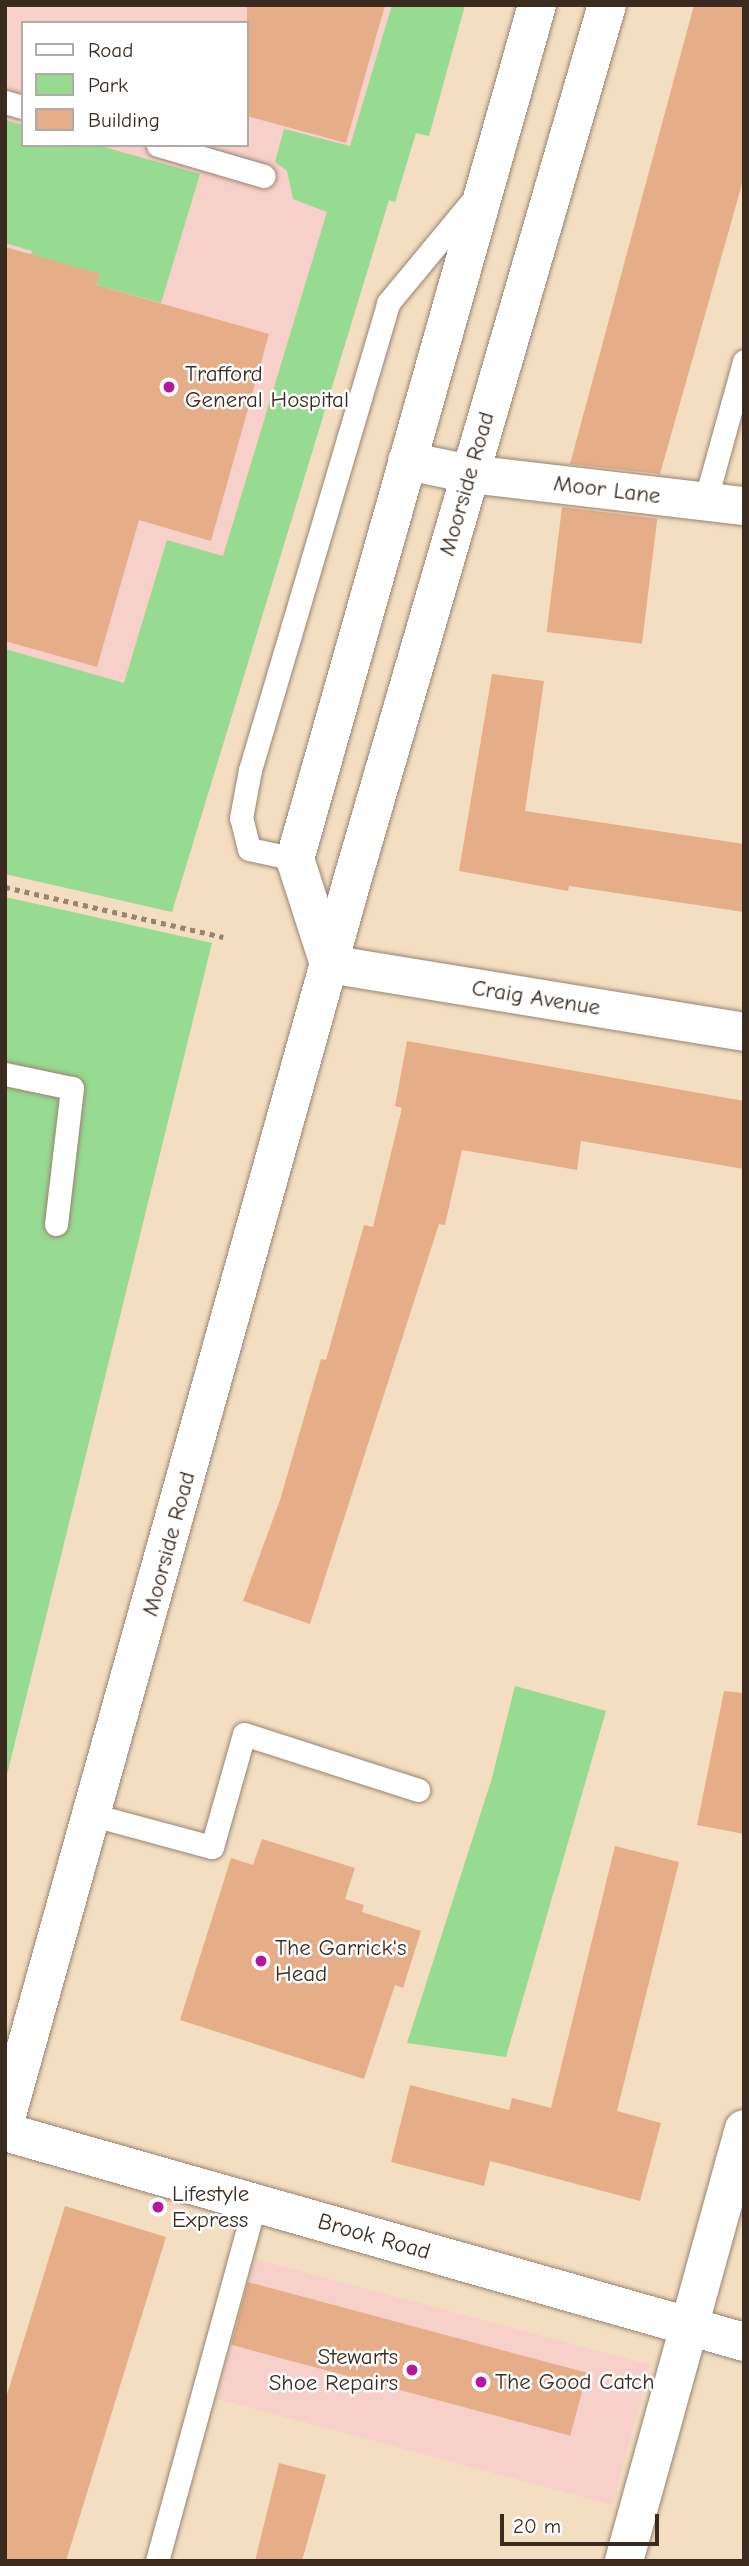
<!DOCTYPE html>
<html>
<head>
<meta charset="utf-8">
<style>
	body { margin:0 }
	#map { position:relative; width:749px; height:2566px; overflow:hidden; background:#f4dec2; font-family:"Comic Neue",sans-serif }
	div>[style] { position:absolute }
	.built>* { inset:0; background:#f7d0c9; transform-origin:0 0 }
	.green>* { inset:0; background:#97da91 }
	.building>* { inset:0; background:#e6ae88; transform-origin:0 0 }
	.path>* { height:4.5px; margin-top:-2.25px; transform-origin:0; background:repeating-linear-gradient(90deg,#988470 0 5px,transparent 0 10px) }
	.roads { filter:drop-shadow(0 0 2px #988470) drop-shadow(0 0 2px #988470) }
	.service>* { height:23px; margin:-11.5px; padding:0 11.5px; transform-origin:11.5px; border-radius:11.5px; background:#fff }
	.minor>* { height:38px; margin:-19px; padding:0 19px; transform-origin:19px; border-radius:19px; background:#fff }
	.tertiary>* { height:38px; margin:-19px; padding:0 19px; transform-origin:19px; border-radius:19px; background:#fff }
	.dots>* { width:19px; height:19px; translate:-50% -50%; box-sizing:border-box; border:4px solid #fff; border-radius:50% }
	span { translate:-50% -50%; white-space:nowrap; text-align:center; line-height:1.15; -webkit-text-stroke:5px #fff; paint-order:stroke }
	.poi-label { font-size:23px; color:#3b2a1e }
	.left { translate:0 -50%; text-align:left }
	.right { translate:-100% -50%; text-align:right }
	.street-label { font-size:23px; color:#3b2a1e }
	.frame { position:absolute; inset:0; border:7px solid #3b2a1e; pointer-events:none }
	.legend { position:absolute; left:21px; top:21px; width:228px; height:126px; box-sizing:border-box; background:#fff; border:2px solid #b1aaa5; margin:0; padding:9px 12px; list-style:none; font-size:21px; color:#3b2a1e }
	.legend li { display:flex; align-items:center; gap:14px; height:35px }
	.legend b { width:35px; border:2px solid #b1aaa5 }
	.scale { position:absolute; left:500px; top:2514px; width:159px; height:32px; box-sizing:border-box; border:4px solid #3b2a1e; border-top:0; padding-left:9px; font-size:21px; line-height:24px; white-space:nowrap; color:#3b2a1e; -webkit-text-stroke:5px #fff; paint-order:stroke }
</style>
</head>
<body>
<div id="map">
	<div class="built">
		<i style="clip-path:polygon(evenodd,5px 5px,465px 5px,429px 136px,416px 133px,395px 202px,389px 200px,172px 912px,5px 874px,5px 5px,23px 23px,247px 23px,247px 145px,23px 145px,23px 23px)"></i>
		<i style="left:255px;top:2259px;width:409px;height:145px;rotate:15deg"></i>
	</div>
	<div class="green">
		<i style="clip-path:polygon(392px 5px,465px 5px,429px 136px,416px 133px,395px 202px,389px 200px,172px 912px,5px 874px,5px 649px,124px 683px,167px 540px,223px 556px,327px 212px,293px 199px,287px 171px,275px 162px,284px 129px,350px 146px)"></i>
		<i style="clip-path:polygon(5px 120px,23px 125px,23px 145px,97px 145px,200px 174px,161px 303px,96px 285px,100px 275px,28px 265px,32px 251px,5px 243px)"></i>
		<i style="clip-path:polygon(5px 897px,212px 943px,5px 1783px)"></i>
		<i style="clip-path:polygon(515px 1686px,606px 1711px,506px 2057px,407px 2043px,492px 1778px)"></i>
	</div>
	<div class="building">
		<i style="clip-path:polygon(247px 5px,385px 5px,346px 143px,247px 116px)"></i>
		<i style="clip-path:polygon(694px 5px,744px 5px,744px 177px,660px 474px,570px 464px)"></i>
		<i style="clip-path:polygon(5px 247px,100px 274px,96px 285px,269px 334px,211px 541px,139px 520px,97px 667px,5px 641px)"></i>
		<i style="left:562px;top:507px;width:96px;height:126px;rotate:7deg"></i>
		<i style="clip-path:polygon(492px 674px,544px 681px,525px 811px,744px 844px,744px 912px,569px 886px,568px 891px,459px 871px)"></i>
		<i style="clip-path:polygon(407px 1041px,744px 1101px,744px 1169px,581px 1141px,577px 1170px,462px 1150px,445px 1225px,439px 1224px,310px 1624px,243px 1601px,280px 1500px,321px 1359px,326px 1360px,364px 1225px,373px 1227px,402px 1108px,395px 1106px)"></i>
		<i style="clip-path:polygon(724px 1691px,744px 1693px,744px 1834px,697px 1825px)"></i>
		<i style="clip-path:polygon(262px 1839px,355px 1868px,345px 1899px,364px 1905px,362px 1912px,421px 1931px,403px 1988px,395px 1985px,364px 2079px,180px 2020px,231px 1858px,253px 1865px)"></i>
		<i style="clip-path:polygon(615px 1846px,679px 1862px,617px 2111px,661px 2123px,640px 2201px,490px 2161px,484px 2186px,391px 2162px,410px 2085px,509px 2110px,512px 2098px,551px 2108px)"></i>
		<i style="clip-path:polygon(65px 2206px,166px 2237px,66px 2561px,5px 2561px,5px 2401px)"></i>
		<i style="left:248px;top:2282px;width:351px;height:65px;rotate:15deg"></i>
		<i style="clip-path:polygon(279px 2463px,326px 2475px,302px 2561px,255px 2561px)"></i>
	</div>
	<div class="path">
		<i style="left:5px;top:887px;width:224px;rotate:12.9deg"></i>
	</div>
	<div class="roads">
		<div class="service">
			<i style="left:5px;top:102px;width:19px;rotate:16deg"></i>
			<i style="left:158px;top:145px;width:110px;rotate:16.3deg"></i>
			<i style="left:705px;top:502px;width:146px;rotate:-74.5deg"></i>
			<i style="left:295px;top:859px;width:47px;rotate:-167.7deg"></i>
			<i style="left:249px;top:849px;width:32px;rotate:-104deg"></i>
			<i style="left:241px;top:818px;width:49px;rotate:-79.4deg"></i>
			<i style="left:250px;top:770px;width:487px;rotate:-73.5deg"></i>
			<i style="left:388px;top:303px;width:135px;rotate:-50.4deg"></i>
			<i style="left:5px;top:1074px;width:68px;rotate:11.8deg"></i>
			<i style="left:72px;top:1088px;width:137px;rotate:96.7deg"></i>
			<i style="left:93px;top:1815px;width:123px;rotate:15.1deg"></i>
			<i style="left:212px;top:1847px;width:117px;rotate:-74.2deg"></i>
			<i style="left:244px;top:1734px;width:183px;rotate:17.8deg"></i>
			<i style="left:157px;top:2561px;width:371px;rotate:-74.7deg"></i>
		</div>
		<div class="minor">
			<i style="left:470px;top:474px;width:276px;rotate:6.7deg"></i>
			<i style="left:329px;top:964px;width:421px;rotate:9.3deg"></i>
			<i style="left:5px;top:2132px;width:768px;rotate:15.86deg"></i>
			<i style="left:624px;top:2561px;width:448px;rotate:-74.5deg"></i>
		</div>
		<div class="tertiary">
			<i style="left:407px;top:461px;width:64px;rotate:11.7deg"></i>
			<i style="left:329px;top:964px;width:110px;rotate:-107.9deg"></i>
			<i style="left:295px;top:859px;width:888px;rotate:-74.18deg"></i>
			<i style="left:5px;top:2122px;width:1296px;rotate:-74.38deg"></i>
			<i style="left:354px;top:874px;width:905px;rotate:-73.77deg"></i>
		</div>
	</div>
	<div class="dots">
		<i style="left:169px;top:387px;background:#b5179e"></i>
		<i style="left:261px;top:1961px;background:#b5179e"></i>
		<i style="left:158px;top:2207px;background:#b5179e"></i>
		<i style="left:412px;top:2370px;background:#b5179e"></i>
		<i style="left:481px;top:2382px;background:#b5179e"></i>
	</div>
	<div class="poi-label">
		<span class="left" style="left:185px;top:387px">Trafford<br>General Hospital</span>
		<span class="left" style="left:275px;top:1961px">The Garrick's<br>Head</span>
		<span class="left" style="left:172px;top:2207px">Lifestyle<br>Express</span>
		<span class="right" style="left:398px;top:2370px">Stewarts<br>Shoe Repairs</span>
		<span class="left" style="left:495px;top:2382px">The Good Catch</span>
	</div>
	<div class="street-label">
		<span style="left:467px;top:484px;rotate:-74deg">Moorside Road</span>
		<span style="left:607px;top:490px;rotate:7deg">Moor Lane</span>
		<span style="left:536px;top:998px;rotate:9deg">Craig Avenue</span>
		<span style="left:169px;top:1544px;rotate:-75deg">Moorside Road</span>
		<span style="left:374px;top:2237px;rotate:16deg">Brook Road</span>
	</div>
	<div class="frame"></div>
	<ul class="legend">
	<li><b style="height:9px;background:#fff"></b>Road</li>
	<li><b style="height:19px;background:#97da91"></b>Park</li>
	<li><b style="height:19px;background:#e6ae88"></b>Building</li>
	</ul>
	<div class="scale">20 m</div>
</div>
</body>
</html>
